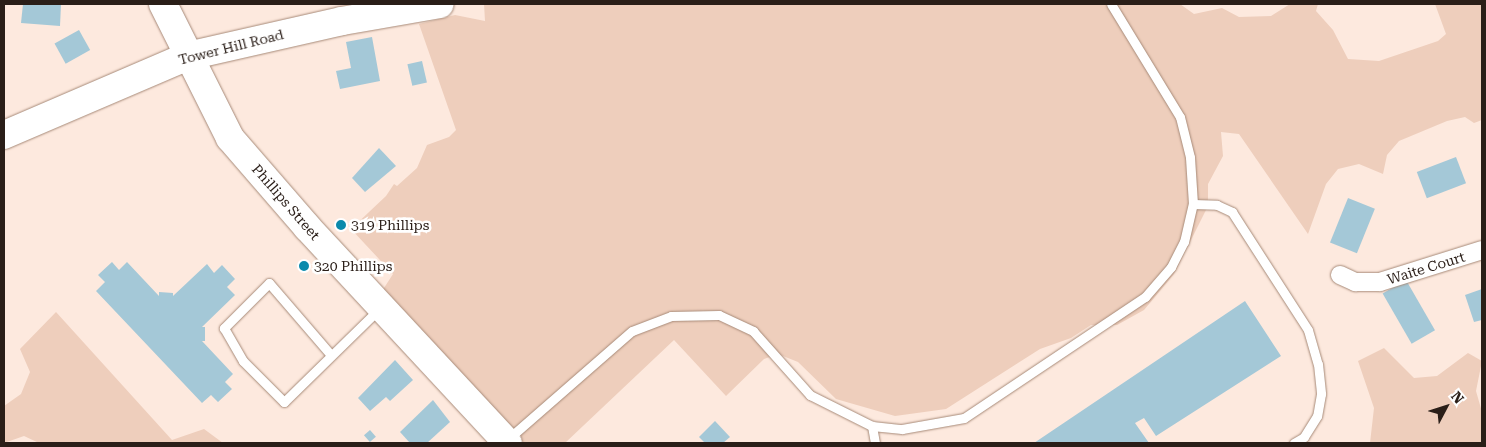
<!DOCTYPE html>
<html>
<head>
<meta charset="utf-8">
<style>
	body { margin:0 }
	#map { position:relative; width:1486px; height:447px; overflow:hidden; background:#fde9de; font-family:"Roboto Serif",serif }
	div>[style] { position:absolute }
	.green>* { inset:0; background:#eecebc }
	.building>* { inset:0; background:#a4c8d7; transform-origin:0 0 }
	.roads { filter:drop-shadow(0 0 1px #a78a78) drop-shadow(0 0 1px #a78a78) }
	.lane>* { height:9px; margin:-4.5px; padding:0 4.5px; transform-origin:4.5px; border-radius:4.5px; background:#fff }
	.street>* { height:18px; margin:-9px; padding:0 9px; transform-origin:9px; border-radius:9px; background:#fff }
	.primary>* { height:28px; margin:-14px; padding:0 14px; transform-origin:14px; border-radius:14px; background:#fff }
	.dots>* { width:14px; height:14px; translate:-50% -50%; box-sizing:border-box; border:2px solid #fff; border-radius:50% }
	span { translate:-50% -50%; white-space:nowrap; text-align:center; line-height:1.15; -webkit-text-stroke:5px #fff; paint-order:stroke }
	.street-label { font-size:14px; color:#2a1e18 }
	.poi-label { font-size:14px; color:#2a1e18 }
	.left { translate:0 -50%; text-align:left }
	.frame { position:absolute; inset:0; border:5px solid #2a1e18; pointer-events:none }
	.north { position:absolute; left:1421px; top:382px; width:50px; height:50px; -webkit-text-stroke:4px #fff; paint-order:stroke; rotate:50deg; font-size:14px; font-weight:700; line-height:20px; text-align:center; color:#2a1e18 }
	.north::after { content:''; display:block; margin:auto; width:18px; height:22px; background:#2a1e18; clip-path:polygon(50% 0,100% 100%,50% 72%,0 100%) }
</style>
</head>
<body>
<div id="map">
	<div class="green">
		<i style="clip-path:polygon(484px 4px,1180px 4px,1194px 14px,1222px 8px,1239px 17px,1271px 16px,1290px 4px,1318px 4px,1316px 11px,1333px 30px,1348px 59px,1379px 61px,1438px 41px,1446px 34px,1435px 4px,1482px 4px,1482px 120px,1474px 123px,1465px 117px,1447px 121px,1399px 141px,1387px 155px,1383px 174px,1359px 164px,1338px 169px,1326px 184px,1308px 234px,1239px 134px,1221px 132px,1223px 156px,1208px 184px,1208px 206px,1174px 274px,1144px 310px,1117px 325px,1091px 325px,1071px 338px,1040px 349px,946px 409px,895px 416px,836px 399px,798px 362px,778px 354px,764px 359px,726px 396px,674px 340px,565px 443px,502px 443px,375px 302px,393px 274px,351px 229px,386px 196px,394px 184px,397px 186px,417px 168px,427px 145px,449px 137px,456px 130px,419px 24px,455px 15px,485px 21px)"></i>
		<i style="clip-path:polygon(56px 312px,172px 440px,204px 429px,223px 443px,39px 443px,24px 436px,4px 443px,4px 406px,21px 394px,30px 372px,20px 349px)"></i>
		<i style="clip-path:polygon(1384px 348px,1414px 378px,1437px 376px,1468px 353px,1482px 361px,1476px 391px,1482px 412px,1482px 443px,1370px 443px,1374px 408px,1358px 361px)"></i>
	</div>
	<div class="building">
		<i style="clip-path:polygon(23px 4px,61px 4px,60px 26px,21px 23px)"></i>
		<i style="left:79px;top:30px;width:23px;height:28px;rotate:61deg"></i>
		<i style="clip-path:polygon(372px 37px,380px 81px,340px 89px,336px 71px,351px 68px,346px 42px)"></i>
		<i style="left:422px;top:61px;width:22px;height:15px;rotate:77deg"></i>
		<i style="clip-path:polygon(379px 148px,396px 166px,365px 192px,352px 178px)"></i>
		<i style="left:1456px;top:157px;width:28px;height:42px;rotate:69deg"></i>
		<i style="left:1348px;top:198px;width:29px;height:48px;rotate:22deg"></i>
		<i style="clip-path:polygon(112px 262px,119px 270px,127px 262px,159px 296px,159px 292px,173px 293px,173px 296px,207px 264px,214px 273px,222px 265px,235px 279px,227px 287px,235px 295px,202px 327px,205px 327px,205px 341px,202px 341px,233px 374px,225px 382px,232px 389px,218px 402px,211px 395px,202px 403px,96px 291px,105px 282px,98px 275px)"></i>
		<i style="left:1406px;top:280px;width:58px;height:27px;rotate:60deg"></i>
		<i style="clip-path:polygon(1482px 289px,1482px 320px,1474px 322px,1465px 295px)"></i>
		<i style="clip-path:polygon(1245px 301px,1281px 356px,1156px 436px,1144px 418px,1135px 423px,1149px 443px,1034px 443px)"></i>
		<i style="clip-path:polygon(395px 360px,413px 380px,390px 401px,386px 397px,370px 411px,358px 398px)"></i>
		<i style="clip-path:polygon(433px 400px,450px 422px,427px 443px,410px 443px,400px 432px)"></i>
		<i style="clip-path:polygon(715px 421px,730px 437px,723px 443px,705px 443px,699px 437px)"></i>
		<i style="left:370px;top:430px;width:9px;height:8px;rotate:49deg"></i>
	</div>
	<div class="roads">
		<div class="lane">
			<i style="left:1193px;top:204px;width:24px;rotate:2deg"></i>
			<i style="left:1217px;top:205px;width:17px;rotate:25deg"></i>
			<i style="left:1232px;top:212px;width:140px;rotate:57.2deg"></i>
			<i style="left:1308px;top:330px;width:35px;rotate:74deg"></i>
			<i style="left:1318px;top:364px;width:30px;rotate:84deg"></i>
			<i style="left:1321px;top:394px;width:22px;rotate:100deg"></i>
			<i style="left:1317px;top:416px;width:25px;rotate:122deg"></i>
			<i style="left:1304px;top:437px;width:12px;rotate:149deg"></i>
			<i style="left:331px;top:355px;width:95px;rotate:-130.7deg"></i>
			<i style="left:269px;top:283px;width:64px;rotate:135deg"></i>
			<i style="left:224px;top:328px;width:38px;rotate:60deg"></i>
			<i style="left:243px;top:361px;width:58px;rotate:45deg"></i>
			<i style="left:284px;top:402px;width:133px;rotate:-44.4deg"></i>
			<i style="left:872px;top:426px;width:17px;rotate:80deg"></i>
			<i style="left:508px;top:439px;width:164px;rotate:-41.1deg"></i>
			<i style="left:632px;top:331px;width:42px;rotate:-21deg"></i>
			<i style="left:671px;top:316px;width:48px;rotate:-1.2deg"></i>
			<i style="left:719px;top:315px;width:38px;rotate:25deg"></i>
			<i style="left:753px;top:331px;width:86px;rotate:48.3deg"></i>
			<i style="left:810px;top:395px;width:69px;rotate:26.6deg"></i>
			<i style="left:872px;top:426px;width:30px;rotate:6deg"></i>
			<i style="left:902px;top:429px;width:63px;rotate:-10.1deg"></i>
			<i style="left:964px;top:418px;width:218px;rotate:-33.8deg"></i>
			<i style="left:1145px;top:297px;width:40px;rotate:-49deg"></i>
			<i style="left:1171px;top:267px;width:28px;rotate:-63deg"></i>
			<i style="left:1184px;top:242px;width:39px;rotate:-77deg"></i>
			<i style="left:1193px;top:204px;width:47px;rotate:-93.7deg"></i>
			<i style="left:1190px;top:157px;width:41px;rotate:-104deg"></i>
			<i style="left:1180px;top:117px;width:132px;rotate:-121.4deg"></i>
		</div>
		<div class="street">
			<i style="left:1340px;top:275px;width:17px;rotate:25deg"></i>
			<i style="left:1355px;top:282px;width:25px"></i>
			<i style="left:1380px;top:282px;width:107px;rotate:-17.4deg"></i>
		</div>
		<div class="primary">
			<i style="left:163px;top:4px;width:150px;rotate:63.4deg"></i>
			<i style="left:230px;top:138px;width:118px;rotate:49.1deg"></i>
			<i style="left:307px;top:227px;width:295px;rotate:47.1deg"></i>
			<i style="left:4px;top:135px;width:200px;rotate:-23.2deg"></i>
			<i style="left:188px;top:56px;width:158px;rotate:-12.8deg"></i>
			<i style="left:342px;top:21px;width:99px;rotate:-9.8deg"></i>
		</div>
	</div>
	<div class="dots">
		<i style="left:341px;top:225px;background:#0b8aac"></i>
		<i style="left:304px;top:266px;background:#0b8aac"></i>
	</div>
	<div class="street-label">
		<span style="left:231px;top:47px;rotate:-14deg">Tower Hill Road</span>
		<span style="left:286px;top:202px;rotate:49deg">Phillips Street</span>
		<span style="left:1426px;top:268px;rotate:-17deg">Waite Court</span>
	</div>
	<div class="poi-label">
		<span class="left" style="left:351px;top:225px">319 Phillips</span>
		<span class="left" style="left:314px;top:266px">320 Phillips</span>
	</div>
	<div class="frame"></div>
	<div class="north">N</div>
</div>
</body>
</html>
